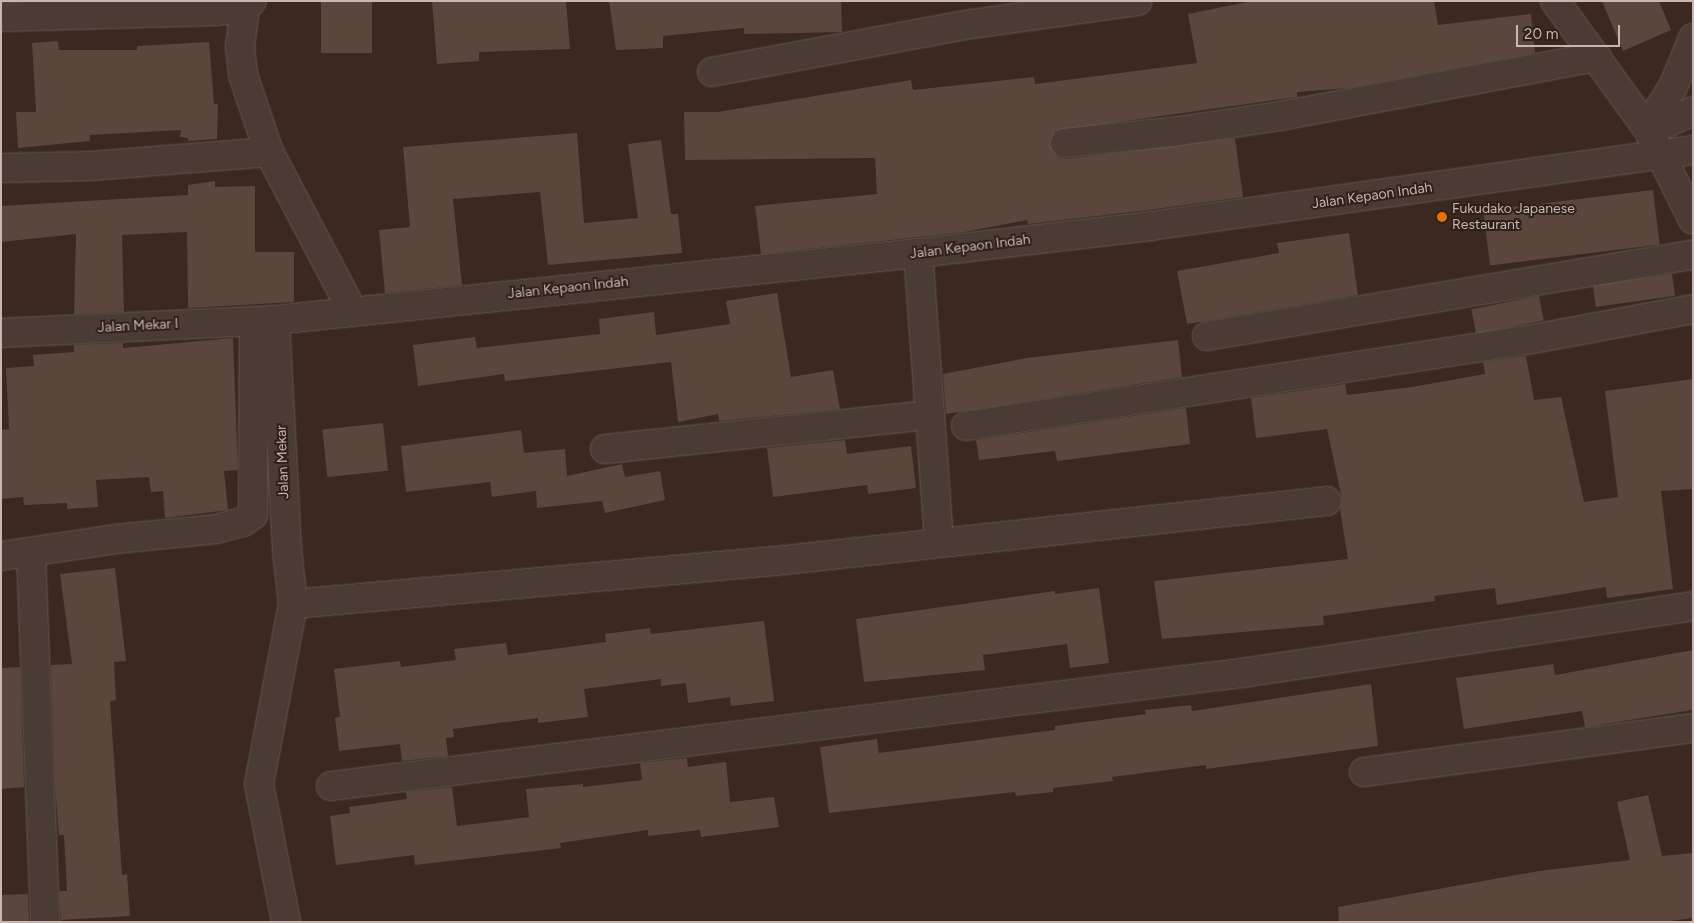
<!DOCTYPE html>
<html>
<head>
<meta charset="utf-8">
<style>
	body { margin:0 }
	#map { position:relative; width:1694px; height:923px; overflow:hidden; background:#3a2821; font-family:Figtree,sans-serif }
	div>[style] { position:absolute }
	.building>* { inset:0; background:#5a463d; transform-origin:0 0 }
	.roads { filter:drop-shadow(0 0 1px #655750) drop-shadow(0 0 1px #655750) }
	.minor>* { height:28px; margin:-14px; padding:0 14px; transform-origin:14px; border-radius:14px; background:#4b3b35 }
	.dots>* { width:14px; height:14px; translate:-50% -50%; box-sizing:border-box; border:2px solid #2f211a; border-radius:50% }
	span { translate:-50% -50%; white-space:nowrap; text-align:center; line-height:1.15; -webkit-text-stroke:4px #2f211a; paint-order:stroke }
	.street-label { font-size:14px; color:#c7b7b0 }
	.poi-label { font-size:14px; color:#c7b7b0 }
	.left { translate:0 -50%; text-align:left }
	.frame { position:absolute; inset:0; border:2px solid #c7b7b0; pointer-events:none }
	.scale { position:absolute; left:1516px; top:25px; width:104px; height:22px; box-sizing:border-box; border:2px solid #c7b7b0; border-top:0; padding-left:6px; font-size:15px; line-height:18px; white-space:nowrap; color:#c7b7b0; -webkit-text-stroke:4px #2f211a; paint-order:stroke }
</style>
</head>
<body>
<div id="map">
	<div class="building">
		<i style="left:321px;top:1px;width:51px;height:52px"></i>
		<i style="clip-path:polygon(432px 1px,566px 1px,570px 49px,479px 52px,479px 61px,437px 64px)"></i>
		<i style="clip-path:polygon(609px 1px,841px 1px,842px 32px,744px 34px,744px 28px,663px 36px,663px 48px,616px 50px)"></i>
		<i style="clip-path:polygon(1252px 1px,1434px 1px,1438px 25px,1531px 14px,1535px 53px,1348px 88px,1297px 92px,1297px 97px,1055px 131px,1050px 145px,1058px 157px,1066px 159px,1235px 138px,1243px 197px,1148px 210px,1028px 224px,1027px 220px,964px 232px,761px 254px,755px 206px,877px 194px,875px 158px,685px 160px,684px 112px,718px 112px,911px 80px,913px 90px,1034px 77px,1035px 84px,1197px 63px,1188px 14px)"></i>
		<i style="clip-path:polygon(1602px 1px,1659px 1px,1671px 30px,1623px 51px)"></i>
		<i style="clip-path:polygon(58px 41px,59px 50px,137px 50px,137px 46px,209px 42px,214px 104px,218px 104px,217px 139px,188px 141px,188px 138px,180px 137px,181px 130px,90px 135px,90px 141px,18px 148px,16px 112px,36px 112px,32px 43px)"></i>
		<i style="clip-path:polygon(577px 133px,584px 223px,638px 218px,628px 144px,661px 140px,671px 214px,678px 214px,682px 253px,548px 265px,540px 192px,453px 199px,462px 285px,385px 293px,379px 230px,410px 227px,403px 147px)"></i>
		<i style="clip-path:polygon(215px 181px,215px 187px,255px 186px,255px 252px,294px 252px,294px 302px,188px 308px,187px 232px,122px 235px,124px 312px,74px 314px,76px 234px,1px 242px,1px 206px,188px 195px,188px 185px)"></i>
		<i style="left:1653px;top:190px;width:55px;height:171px;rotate:83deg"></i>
		<i style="clip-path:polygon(1349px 233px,1358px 295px,1187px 324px,1177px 271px,1279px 253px,1277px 243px)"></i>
		<i style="left:1672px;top:274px;width:22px;height:80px;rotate:82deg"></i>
		<i style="clip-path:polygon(777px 293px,791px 377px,833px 370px,840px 409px,719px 421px,718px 414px,678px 422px,671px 362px,505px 381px,504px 374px,418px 386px,413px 345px,475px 337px,477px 348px,600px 334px,599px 319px,654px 312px,656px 335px,730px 324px,726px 301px)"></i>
		<i style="left:1539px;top:296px;width:25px;height:69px;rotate:79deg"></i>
		<i style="clip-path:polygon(233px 338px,238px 470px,224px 471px,228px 510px,165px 518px,163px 491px,151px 492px,149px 477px,96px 480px,98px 507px,67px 509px,67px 503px,24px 505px,23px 497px,1px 499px,1px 430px,9px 429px,6px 368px,34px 366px,33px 355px,74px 352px,74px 345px,123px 343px,123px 348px,135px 347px)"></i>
		<i style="clip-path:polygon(1178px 340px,1182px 377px,946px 414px,943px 374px,1027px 358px)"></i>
		<i style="clip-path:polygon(1526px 356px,1534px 400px,1561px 397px,1584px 502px,1618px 497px,1605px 391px,1693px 379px,1693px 489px,1661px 491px,1673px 589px,1607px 598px,1606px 587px,1497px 605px,1495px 588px,1434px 596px,1435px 601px,1323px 616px,1324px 625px,1162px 639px,1154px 581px,1348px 559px,1340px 509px,1342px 499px,1327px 429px,1256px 438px,1251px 398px,1345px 384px,1347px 395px,1412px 387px,1485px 374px,1483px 362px)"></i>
		<i style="clip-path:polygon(1186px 408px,1190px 444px,1057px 461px,1055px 451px,979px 460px,976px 440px)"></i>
		<i style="left:383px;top:423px;width:48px;height:61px;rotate:84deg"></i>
		<i style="clip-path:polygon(521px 430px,524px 453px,565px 449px,567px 476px,622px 464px,625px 477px,660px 471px,665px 500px,605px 513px,602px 501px,537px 508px,536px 491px,492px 497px,490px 482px,406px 492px,401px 446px)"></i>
		<i style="clip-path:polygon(845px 440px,847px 454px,911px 446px,916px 488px,868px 494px,867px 485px,773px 497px,767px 448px)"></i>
		<i style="clip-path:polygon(115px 568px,126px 661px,114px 662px,116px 700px,110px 701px,122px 875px,127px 874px,130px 916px,61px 920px,59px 891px,67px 891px,64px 835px,59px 835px,55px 784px,51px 665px,72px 664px,60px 574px)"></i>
		<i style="clip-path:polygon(1099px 588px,1109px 663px,1070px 668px,1067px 644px,983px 655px,985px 670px,864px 682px,856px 619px,1055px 591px,1055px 594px)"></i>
		<i style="clip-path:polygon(764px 621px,774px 701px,731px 706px,730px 697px,688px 703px,686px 683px,661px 686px,661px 679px,584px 689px,588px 717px,538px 723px,538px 718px,453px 729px,454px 737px,446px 738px,448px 756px,402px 761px,400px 744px,339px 751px,335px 718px,340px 717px,334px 669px,400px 661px,401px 667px,456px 660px,454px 649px,506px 643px,508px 655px,606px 642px,605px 634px,650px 628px,651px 634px)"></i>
		<i style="clip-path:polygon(1693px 650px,1693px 710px,1585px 727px,1582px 711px,1464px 729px,1456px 678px,1553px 664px,1555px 675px)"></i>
		<i style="clip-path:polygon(20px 667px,24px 787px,1px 789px,1px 668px)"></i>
		<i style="clip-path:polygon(1371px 684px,1378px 746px,1206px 769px,1206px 765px,1112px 777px,1113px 781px,1053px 788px,1053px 792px,1016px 796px,1015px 792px,829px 813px,820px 747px,877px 739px,879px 753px,1055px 730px,1055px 726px,1146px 714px,1145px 710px,1191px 705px,1192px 711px)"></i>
		<i style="clip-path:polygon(687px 758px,688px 767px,726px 762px,730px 802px,774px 797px,779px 827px,701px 837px,700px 830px,648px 836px,648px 830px,560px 843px,561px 848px,415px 865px,414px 855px,336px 865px,330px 816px,350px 813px,349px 807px,407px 799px,406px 792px,452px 787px,457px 826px,529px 817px,526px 789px,583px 784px,583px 787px,642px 780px,640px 763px)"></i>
		<i style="clip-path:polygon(1648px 795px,1662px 856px,1693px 853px,1693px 918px,1663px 922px,1339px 922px,1338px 907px,1539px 871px,1630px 860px,1617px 802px)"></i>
		<i style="left:28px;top:894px;width:27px;height:27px;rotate:88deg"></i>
	</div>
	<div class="roads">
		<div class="minor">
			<i style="left:1555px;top:1px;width:160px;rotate:54.1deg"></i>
			<i style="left:1649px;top:131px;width:99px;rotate:63.7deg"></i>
			<i style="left:245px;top:7px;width:39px;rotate:97deg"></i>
			<i style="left:240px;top:46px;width:29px;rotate:84deg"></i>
			<i style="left:243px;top:75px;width:81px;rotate:71.3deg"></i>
			<i style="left:269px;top:152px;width:178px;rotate:62.3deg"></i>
			<i style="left:1px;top:17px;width:216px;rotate:-1.6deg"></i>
			<i style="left:217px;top:11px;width:28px;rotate:-8deg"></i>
			<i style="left:245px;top:7px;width:9px;rotate:-41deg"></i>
			<i style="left:712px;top:72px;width:264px;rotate:-10.5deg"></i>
			<i style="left:972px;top:24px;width:167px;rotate:-7.9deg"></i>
			<i style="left:1647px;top:127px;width:48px;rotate:-57deg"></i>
			<i style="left:1673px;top:87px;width:53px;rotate:-67.8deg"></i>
			<i style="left:1649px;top:131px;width:48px;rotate:-24.4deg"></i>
			<i style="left:1065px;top:143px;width:115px;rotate:-6deg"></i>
			<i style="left:1179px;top:131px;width:108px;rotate:-8.5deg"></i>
			<i style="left:1286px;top:115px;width:316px;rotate:-10.6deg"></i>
			<i style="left:1px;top:168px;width:90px;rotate:-1.3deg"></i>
			<i style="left:91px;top:166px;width:179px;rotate:-4.5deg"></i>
			<i style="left:275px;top:320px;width:230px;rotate:87deg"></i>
			<i style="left:287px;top:550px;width:54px;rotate:83.7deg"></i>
			<i style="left:293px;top:604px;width:183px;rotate:100.7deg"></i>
			<i style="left:259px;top:784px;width:141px;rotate:78.9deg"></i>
			<i style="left:1px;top:333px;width:274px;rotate:-2.7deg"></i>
			<i style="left:275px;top:320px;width:646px;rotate:-5.95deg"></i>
			<i style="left:918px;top:253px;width:234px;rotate:-6.6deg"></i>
			<i style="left:1150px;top:226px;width:548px;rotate:-7.97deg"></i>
			<i style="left:1207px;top:336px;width:493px;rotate:-9.5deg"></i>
			<i style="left:930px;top:415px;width:127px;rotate:85.9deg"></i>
			<i style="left:966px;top:426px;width:574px;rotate:-8.72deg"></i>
			<i style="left:1533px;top:339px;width:163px;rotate:-10.6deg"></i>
			<i style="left:605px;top:449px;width:327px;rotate:-6deg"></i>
			<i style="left:930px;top:415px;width:162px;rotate:-94.2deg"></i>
			<i style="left:31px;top:554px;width:368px;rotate:87.8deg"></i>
			<i style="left:1px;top:556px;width:116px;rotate:-8.4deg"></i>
			<i style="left:116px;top:539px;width:100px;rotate:-5.7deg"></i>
			<i style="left:216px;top:529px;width:28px;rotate:-15deg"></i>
			<i style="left:243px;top:522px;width:12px;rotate:-35deg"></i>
			<i style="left:253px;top:515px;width:194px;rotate:-89.7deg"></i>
			<i style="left:293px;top:604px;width:494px;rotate:-5.1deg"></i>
			<i style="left:785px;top:560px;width:545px;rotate:-6.21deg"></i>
			<i style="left:1364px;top:772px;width:332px;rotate:-7.6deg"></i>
			<i style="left:331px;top:786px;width:917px;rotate:-7.08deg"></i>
			<i style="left:1241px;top:673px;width:457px;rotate:-8.4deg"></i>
		</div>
	</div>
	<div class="dots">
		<i style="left:1442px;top:217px;background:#e8710a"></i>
	</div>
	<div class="street-label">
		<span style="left:1372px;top:196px;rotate:-8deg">Jalan Kepaon Indah</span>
		<span style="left:970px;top:247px;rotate:-7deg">Jalan Kepaon Indah</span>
		<span style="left:568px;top:288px;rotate:-6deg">Jalan Kepaon Indah</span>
		<span style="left:138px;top:326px;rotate:-3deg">Jalan Mekar I</span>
		<span style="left:283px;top:462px;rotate:-92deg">Jalan Mekar</span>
	</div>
	<div class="poi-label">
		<span class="left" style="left:1452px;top:217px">Fukudako Japanese<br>Restaurant</span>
	</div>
	<div class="frame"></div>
	<div class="scale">20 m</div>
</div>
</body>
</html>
